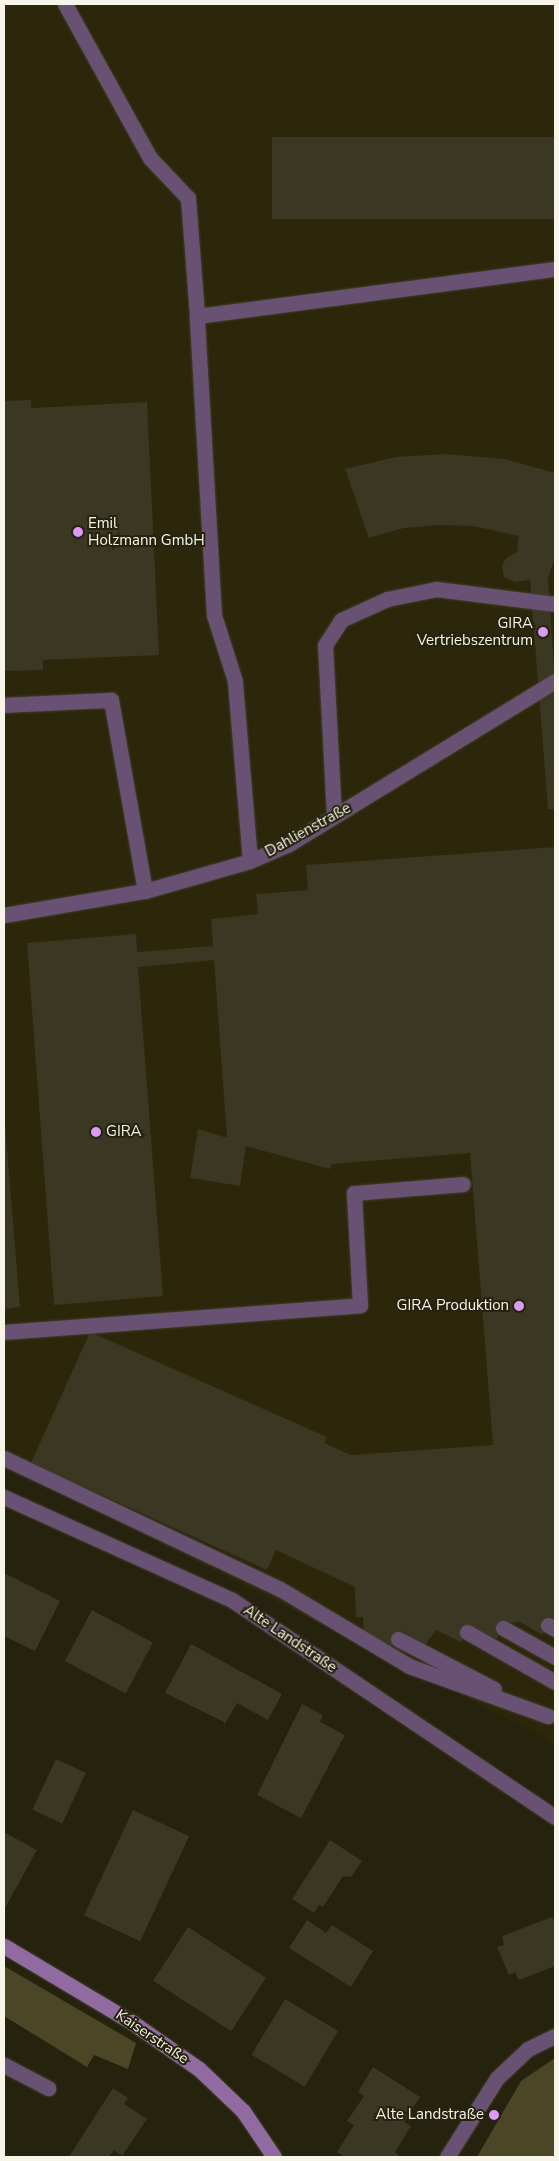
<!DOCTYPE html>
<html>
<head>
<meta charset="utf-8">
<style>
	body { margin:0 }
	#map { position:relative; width:559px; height:2161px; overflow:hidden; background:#25220d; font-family:"Nunito Sans",sans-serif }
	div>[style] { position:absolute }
	.built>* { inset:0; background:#2c270a }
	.green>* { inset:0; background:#4b4626 }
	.building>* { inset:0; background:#3a3722; transform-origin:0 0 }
	.roads { filter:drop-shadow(0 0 1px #42402c) drop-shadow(0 0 1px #42402c) }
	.lane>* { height:15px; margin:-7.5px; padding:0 7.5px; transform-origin:7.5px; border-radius:7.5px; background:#685173 }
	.street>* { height:15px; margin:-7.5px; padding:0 7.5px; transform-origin:7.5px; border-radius:7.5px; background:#685173 }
	.secondary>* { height:15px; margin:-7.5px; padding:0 7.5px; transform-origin:7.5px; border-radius:7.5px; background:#906ba1 }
	.dots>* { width:14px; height:14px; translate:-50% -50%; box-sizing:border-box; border:2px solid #25220d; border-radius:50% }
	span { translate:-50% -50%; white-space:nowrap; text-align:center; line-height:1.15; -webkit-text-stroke:4px #25220d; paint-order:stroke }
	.poi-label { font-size:15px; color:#f6f5e8 }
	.left { translate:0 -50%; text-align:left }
	.right { translate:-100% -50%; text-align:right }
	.street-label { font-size:15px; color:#f6f5e8 }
	.frame { position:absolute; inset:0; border:5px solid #f6f5e8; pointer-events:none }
</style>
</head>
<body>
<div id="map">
	<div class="built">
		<i style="clip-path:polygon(4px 4px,555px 4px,555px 1743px,4px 1464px)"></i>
	</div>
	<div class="green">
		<i style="clip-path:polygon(4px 1966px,136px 2043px,128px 2069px,94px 2055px,87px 2067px,4px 2016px)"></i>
		<i style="clip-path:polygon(555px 2058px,555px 2157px,477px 2157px,521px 2081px)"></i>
	</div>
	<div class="building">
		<i style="left:555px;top:137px;width:82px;height:283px;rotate:90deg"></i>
		<i style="clip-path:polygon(31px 400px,31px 408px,147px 402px,159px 655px,43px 660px,43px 670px,4px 671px,4px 401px)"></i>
		<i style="clip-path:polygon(445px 454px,504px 459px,555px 473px,555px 558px,548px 578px,555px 683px,555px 809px,548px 809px,530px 580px,515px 582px,504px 577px,502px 566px,506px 558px,517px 552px,519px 536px,473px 526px,437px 525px,404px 528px,369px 538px,345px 469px,396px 457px)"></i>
		<i style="clip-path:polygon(555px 847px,555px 1620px,550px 1621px,542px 1635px,520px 1622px,509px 1623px,495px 1640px,472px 1626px,461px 1642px,436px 1630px,425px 1645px,402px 1631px,391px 1648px,364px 1635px,363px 1617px,356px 1617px,355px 1587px,276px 1550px,267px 1570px,31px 1463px,90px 1332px,327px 1437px,324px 1443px,351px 1455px,493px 1445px,470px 1153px,332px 1164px,330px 1169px,246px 1146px,240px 1186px,190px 1178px,198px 1129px,227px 1138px,214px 960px,138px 967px,163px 1296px,54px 1305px,27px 943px,136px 934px,137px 952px,213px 946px,211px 919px,258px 914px,256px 894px,308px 890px,306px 865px)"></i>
		<i style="clip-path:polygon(4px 1113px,20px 1307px,4px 1309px)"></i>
		<i style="clip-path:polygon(4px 1573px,60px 1601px,35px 1651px,4px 1636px)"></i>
		<i style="left:92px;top:1610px;width:69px;height:58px;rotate:28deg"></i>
		<i style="clip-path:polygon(191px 1644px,282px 1694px,268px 1720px,237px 1703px,224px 1725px,224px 1722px,165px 1693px)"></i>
		<i style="clip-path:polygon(302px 1704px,323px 1715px,320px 1722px,345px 1735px,301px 1818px,257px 1795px)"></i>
		<i style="left:56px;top:1759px;width:33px;height:56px;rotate:25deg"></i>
		<i style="left:133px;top:1810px;width:62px;height:116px;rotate:25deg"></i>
		<i style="clip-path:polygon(4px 1832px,37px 1850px,4px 1910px)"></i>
		<i style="clip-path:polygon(330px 1840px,362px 1861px,351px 1877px,343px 1876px,323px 1907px,319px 1905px,314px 1913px,292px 1899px)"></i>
		<i style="clip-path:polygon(552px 1917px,555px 1924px,555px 1966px,519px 1980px,515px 1972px,509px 1975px,497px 1947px,504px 1945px,502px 1936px)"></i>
		<i style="clip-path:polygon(307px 1920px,326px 1933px,332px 1925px,373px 1951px,351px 1987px,289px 1948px)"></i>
		<i style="left:188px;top:1927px;width:93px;height:64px;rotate:33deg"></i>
		<i style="left:285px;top:1999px;width:62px;height:65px;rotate:31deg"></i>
		<i style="clip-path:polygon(373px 2067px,420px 2097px,404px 2122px,411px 2126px,395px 2152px,400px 2157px,345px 2157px,337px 2152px,354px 2125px,347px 2121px,364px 2096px,358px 2092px)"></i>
		<i style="clip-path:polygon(113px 2088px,128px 2098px,124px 2104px,147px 2119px,122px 2156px,114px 2150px,109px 2157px,69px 2157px)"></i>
	</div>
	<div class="roads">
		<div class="lane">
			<i style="left:65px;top:4px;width:176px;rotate:61.1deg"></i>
			<i style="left:150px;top:158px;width:55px;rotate:46.5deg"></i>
			<i style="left:188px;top:198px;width:118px;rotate:85.6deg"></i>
			<i style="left:4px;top:705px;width:107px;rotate:-2.7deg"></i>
			<i style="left:111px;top:700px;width:194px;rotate:79.9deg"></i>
			<i style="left:334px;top:816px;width:171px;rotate:-93deg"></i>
			<i style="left:325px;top:645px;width:30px;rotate:-57deg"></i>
			<i style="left:341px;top:620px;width:51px;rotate:-24.5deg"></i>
			<i style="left:387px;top:599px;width:50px;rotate:-11.5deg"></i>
			<i style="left:436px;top:589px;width:120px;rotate:7.2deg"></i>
			<i style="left:250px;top:861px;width:181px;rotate:-94.8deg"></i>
			<i style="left:235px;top:681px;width:69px;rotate:-107.7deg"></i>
			<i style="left:214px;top:615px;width:299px;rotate:-93.3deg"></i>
			<i style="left:197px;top:316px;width:361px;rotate:-7.5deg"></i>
			<i style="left:4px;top:1332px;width:357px;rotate:-4.3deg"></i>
			<i style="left:360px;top:1305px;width:112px;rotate:-93.1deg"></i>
			<i style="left:354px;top:1193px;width:109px;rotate:-4.7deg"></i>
			<i style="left:4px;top:1458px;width:306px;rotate:25.4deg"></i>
			<i style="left:280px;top:1589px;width:150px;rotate:30.8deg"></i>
			<i style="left:409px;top:1666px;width:148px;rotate:19.8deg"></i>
			<i style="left:548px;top:1625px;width:8px;rotate:30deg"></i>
			<i style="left:503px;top:1628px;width:60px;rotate:29.1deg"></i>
			<i style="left:467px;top:1632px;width:101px;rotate:29.6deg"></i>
			<i style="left:398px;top:1639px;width:108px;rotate:27.5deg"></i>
			<i style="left:4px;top:2065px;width:50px;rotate:27.6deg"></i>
		</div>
		<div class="street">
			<i style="left:4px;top:915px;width:143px;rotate:-9.7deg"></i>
			<i style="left:145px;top:891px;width:109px;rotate:-15.9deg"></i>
			<i style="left:250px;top:861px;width:43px;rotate:-23.6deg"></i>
			<i style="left:289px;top:844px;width:312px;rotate:-31.5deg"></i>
			<i style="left:4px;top:1497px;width:250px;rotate:24.3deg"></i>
			<i style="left:232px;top:1600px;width:389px;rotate:33.9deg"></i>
			<i style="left:447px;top:2157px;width:93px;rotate:-57.7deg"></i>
			<i style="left:497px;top:2078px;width:42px;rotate:-43.1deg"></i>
			<i style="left:528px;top:2049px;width:30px;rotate:-26deg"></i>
		</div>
		<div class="secondary">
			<i style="left:4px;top:1946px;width:150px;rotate:30.8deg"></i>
			<i style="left:133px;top:2023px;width:80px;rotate:34.9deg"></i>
			<i style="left:199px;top:2069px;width:61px;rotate:43.7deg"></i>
			<i style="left:243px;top:2111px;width:55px;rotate:56deg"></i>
		</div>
	</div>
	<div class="dots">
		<i style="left:78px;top:532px;background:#da9af6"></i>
		<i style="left:543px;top:632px;background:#da9af6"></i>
		<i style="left:96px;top:1132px;background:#da9af6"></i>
		<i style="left:519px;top:1306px;background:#da9af6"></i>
		<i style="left:494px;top:2115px;background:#da9af6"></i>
	</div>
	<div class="poi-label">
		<span class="left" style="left:88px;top:532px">Emil<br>Holzmann GmbH</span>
		<span class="right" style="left:533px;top:632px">GIRA<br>Vertriebszentrum</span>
		<span class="left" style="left:106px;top:1132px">GIRA</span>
		<span class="right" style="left:509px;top:1306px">GIRA Produktion</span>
		<span class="right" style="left:484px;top:2115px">Alte Landstraße</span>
	</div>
	<div class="street-label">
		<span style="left:308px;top:830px;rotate:-29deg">Dahlienstraße</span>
		<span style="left:290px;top:1639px;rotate:34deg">Alte Landstraße</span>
		<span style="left:152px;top:2037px;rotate:34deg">Kaiserstraße</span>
	</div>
	<div class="frame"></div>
</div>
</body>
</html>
